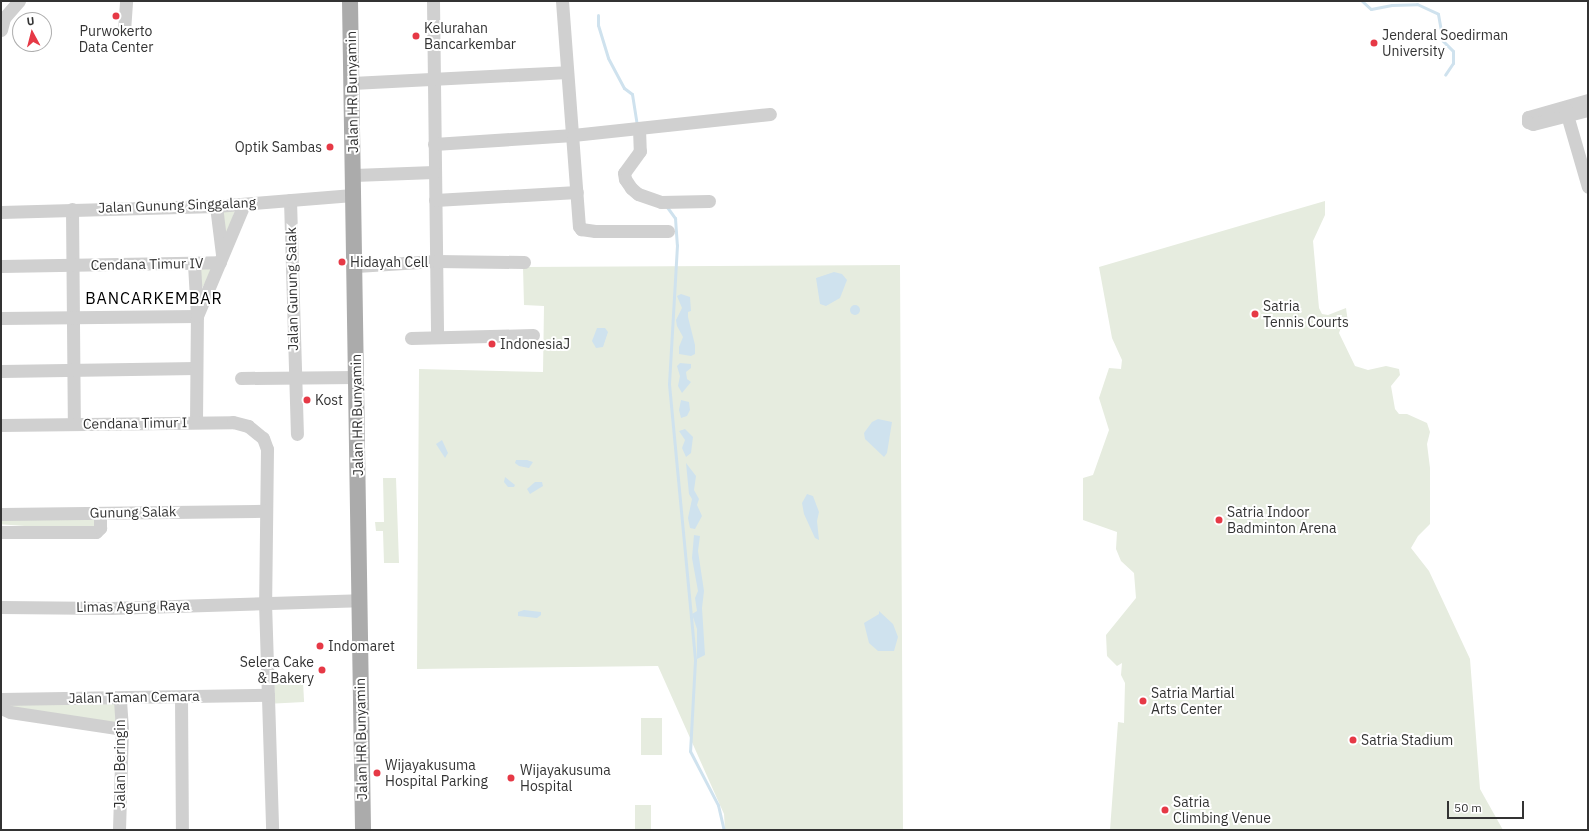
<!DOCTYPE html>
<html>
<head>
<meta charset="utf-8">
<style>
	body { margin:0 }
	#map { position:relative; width:1589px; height:831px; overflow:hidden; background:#fff; font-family:"IBM Plex Sans",sans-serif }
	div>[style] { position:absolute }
	.green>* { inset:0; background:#e6ecdf; transform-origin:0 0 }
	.water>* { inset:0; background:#cfe2ee }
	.round { border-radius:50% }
	.stream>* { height:3px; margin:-1.5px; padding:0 1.5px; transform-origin:1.5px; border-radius:1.5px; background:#cfe2ee }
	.minor>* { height:13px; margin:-6.5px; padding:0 6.5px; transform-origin:6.5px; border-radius:6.5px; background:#d0d0d0 }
	.major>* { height:16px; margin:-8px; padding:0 8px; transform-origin:8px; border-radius:8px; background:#ababab }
	.dots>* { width:11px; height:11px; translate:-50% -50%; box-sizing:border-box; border:2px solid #fff; border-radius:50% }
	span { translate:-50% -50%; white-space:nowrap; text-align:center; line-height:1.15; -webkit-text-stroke:4px #fff; paint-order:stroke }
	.poi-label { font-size:14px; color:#333 }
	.left { translate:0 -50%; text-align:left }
	.right { translate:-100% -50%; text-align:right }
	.street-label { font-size:14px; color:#333 }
	.quarter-label { font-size:16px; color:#000; letter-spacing:1px }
	.frame { position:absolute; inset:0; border:2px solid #333; pointer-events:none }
	.north { position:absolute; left:12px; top:12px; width:40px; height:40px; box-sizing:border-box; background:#fff; border:1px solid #adadad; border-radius:50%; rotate:353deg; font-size:11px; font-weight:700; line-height:16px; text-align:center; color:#333 }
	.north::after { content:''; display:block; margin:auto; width:14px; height:18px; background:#e63946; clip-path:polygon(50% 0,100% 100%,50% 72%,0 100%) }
	.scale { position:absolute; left:1447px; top:801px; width:77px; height:18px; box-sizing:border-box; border:2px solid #333; border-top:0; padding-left:5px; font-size:12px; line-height:14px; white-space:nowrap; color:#333; -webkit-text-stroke:3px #fff; paint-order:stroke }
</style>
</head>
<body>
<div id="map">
	<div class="green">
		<i style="clip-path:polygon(1325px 201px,1325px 215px,1313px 241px,1319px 308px,1322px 314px,1328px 315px,1346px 308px,1348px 322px,1342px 325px,1339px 333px,1355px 366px,1368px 370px,1386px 366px,1399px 369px,1400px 375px,1391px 386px,1395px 409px,1399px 414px,1407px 414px,1427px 423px,1430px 432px,1427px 444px,1430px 468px,1430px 524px,1418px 536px,1411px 548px,1429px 571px,1470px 659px,1480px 789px,1503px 830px,1110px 830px,1118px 722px,1124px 723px,1125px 683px,1121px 675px,1122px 663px,1117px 666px,1107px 656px,1106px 635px,1136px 598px,1134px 573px,1121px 561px,1116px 549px,1117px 532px,1083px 520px,1083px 478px,1093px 475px,1109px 430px,1099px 398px,1109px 368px,1121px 369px,1122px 360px,1112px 338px,1099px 267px)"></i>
		<i style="clip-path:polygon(235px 210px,227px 236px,220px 211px)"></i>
		<i style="clip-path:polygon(900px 265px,903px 830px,725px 830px,724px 814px,658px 666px,417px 669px,419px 369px,543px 372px,544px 306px,524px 305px,523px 267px)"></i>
		<i style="clip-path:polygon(216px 267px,197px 295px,196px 268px)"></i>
		<i style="clip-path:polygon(383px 478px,396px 478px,399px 563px,384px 563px,383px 531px,376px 531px,375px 522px,384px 522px)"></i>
		<i style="left:96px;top:516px;width:15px;height:95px;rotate:94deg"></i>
		<i style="left:303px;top:681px;width:21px;height:29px;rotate:87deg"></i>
		<i style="clip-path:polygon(1px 702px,116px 702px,119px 726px,7px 709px)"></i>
		<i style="left:641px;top:718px;width:21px;height:37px"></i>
		<i style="left:635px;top:805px;width:16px;height:25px"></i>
	</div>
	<div class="water">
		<i style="clip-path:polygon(834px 272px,842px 274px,847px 280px,840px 298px,826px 306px,820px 304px,816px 278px)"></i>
		<i style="clip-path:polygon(681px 294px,690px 297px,691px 311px,688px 312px,688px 317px,695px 345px,695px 354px,691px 356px,679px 354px,679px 347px,683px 337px,677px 326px,676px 320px,682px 308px,677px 296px)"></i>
		<i class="round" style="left:850px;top:305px;width:10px;height:10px"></i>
		<i style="clip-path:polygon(597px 328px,605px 328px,608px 332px,603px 347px,596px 348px,592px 341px)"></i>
		<i style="clip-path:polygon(680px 363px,691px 364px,691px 368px,686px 372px,687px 379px,691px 382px,682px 393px,678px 386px,680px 376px,677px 366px)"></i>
		<i style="clip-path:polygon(681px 400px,689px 402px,690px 410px,687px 416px,681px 418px,679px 410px)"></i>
		<i style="clip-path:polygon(878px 419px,892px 422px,887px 453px,884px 457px,865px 439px,864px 433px,872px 422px)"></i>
		<i style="clip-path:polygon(685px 429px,693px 437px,691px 453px,686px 457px,682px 448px,685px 440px,679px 431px)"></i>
		<i style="clip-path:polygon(442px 440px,448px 453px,445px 458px,436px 444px)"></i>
		<i style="clip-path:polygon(516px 460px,527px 460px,533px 462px,529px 468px,519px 466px,515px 463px)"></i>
		<i style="clip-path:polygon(686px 463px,696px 476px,694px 490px,699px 499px,697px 505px,702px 516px,695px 529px,690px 528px,688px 518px,692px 499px,689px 494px)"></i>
		<i style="clip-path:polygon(505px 477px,515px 485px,514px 487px,508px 487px,504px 482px)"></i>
		<i style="clip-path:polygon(535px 482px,542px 482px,543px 486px,530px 494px,527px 489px)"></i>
		<i style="clip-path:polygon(807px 494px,813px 496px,819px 512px,817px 521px,819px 540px,815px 538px,804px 514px,802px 503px)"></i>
		<i style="clip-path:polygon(694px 535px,700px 536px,698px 551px,704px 591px,702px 608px,705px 655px,697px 659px,697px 629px,692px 614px,697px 611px,695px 598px,698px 591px,692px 558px)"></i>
		<i style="clip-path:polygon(524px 610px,541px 612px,541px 615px,537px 618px,518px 616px,518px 612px)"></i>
		<i style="clip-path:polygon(879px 611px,893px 624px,898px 637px,894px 651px,878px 651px,869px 643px,864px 623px,879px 614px)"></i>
	</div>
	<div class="stream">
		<i style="left:1362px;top:1px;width:12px;rotate:42deg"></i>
		<i style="left:1371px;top:9px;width:21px;rotate:-11deg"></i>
		<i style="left:1392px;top:5px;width:25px;rotate:-2deg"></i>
		<i style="left:1417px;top:4px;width:23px;rotate:25deg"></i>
		<i style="left:1438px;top:14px;width:27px;rotate:80deg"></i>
		<i style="left:1443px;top:41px;width:14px;rotate:45deg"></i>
		<i style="left:1453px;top:51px;width:12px;rotate:90deg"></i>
		<i style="left:1453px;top:63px;width:14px;rotate:124deg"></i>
		<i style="left:598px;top:15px;width:10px;rotate:90deg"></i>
		<i style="left:598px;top:25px;width:34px;rotate:73deg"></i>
		<i style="left:608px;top:58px;width:34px;rotate:62deg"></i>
		<i style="left:624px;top:88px;width:10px;rotate:37deg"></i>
		<i style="left:632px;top:94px;width:30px;rotate:81deg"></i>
		<i style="left:667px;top:207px;width:14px;rotate:54deg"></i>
		<i style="left:675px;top:218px;width:27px;rotate:86deg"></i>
		<i style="left:677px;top:245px;width:139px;rotate:93.3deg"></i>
		<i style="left:669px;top:384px;width:277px;rotate:84.6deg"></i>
		<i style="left:695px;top:660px;width:91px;rotate:93.1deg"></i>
		<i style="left:690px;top:751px;width:61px;rotate:62.6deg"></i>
		<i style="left:718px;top:805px;width:26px;rotate:77deg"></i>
	</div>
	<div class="minor">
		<i style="left:433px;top:1px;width:335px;rotate:89.3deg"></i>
		<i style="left:562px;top:1px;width:226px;rotate:85.7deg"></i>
		<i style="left:579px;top:226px;width:4px;rotate:56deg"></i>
		<i style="left:581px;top:229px;width:14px;rotate:8deg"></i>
		<i style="left:595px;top:231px;width:73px"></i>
		<i style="left:1px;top:30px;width:12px;rotate:-76deg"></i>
		<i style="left:4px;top:18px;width:23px;rotate:-49deg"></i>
		<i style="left:124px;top:31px;width:30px;rotate:-86deg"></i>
		<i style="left:352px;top:83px;width:215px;rotate:-2.9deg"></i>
		<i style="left:1588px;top:100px;width:62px;rotate:164.2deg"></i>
		<i style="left:1528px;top:117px;width:5px;rotate:90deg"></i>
		<i style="left:1528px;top:122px;width:5px;rotate:22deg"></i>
		<i style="left:1533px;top:124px;width:57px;rotate:-14.3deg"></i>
		<i style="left:1565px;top:108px;width:82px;rotate:73.8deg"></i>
		<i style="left:639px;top:128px;width:23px;rotate:88deg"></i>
		<i style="left:640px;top:151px;width:27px;rotate:126deg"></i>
		<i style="left:624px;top:173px;width:6px;rotate:81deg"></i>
		<i style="left:625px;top:179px;width:11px;rotate:56deg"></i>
		<i style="left:631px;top:188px;width:9px;rotate:41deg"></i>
		<i style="left:638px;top:194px;width:24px;rotate:19deg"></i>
		<i style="left:661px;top:202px;width:48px;rotate:-1.2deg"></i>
		<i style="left:434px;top:144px;width:139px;rotate:-3.7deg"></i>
		<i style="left:573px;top:135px;width:198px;rotate:-6.1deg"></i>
		<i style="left:354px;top:175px;width:80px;rotate:-2.1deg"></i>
		<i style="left:290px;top:200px;width:234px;rotate:88.3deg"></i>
		<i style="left:435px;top:200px;width:142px;rotate:-3.2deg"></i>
		<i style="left:216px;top:206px;width:48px;rotate:82.9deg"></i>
		<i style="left:72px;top:209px;width:215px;rotate:89.5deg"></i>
		<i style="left:1px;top:212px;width:215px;rotate:-1.6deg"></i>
		<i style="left:216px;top:206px;width:137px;rotate:-4.6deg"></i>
		<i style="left:1px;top:266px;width:219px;rotate:-1deg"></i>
		<i style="left:356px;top:266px;width:80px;rotate:-3.6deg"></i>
		<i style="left:436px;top:261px;width:88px;rotate:0.7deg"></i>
		<i style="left:1px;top:318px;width:196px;rotate:-0.6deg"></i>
		<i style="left:197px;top:316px;width:52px;rotate:-93.3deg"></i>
		<i style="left:411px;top:338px;width:122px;rotate:-1.4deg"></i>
		<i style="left:1px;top:371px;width:195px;rotate:-0.9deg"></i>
		<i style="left:241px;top:378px;width:115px;rotate:-0.5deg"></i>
		<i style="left:196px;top:422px;width:106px;rotate:-89.5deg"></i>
		<i style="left:197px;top:316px;width:121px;rotate:-67.2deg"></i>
		<i style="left:1px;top:425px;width:232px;rotate:-0.7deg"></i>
		<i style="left:233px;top:422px;width:16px;rotate:15deg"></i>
		<i style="left:248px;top:426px;width:19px;rotate:39deg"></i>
		<i style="left:263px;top:438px;width:12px;rotate:70deg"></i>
		<i style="left:267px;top:449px;width:153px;rotate:90.7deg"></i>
		<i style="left:265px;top:602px;width:228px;rotate:88.2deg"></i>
		<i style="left:1px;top:514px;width:264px;rotate:-0.7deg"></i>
		<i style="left:1px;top:532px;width:95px"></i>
		<i style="left:96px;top:532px;width:6px;rotate:-45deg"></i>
		<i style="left:100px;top:528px;width:15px;rotate:-90deg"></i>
		<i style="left:1px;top:607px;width:109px;rotate:0.5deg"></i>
		<i style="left:110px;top:608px;width:249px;rotate:-1.8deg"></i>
		<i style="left:181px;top:697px;width:133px;rotate:89.6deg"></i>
		<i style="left:1px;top:699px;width:267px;rotate:-0.9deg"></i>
		<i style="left:1px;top:708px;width:10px;rotate:24deg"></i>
		<i style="left:10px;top:712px;width:113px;rotate:8.6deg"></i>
		<i style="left:119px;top:830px;width:101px;rotate:-88.3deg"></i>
		<i style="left:122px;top:729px;width:31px;rotate:-94deg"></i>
	</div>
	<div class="major">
		<i style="left:350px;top:1px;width:829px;rotate:89.1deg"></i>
	</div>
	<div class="dots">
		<i style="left:116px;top:16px;background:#e63946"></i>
		<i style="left:416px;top:36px;background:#e63946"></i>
		<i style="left:1374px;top:43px;background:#e63946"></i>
		<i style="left:330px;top:147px;background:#e63946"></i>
		<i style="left:342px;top:262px;background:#e63946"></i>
		<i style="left:1255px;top:314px;background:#e63946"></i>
		<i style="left:492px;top:344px;background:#e63946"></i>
		<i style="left:307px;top:400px;background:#e63946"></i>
		<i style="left:1219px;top:520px;background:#e63946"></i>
		<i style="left:320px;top:646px;background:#e63946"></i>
		<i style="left:322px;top:670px;background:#e63946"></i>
		<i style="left:1143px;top:701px;background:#e63946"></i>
		<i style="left:1353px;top:740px;background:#e63946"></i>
		<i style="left:377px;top:773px;background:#e63946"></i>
		<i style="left:511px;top:778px;background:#e63946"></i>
		<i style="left:1165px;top:810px;background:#e63946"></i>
	</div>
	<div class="poi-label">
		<span class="left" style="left:424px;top:36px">Kelurahan<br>Bancarkembar</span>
		<span style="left:116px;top:39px">Purwokerto<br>Data Center</span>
		<span class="left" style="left:1382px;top:43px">Jenderal Soedirman<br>University</span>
		<span class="right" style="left:322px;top:147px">Optik Sambas</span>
		<span class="left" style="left:350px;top:262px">Hidayah Cell</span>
		<span class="left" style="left:1263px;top:314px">Satria<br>Tennis Courts</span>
		<span class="left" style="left:500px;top:344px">IndonesiaJ</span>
		<span class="left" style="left:315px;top:400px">Kost</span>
		<span class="left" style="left:1227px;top:520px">Satria Indoor<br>Badminton Arena</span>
		<span class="left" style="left:328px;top:646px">Indomaret</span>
		<span class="right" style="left:314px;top:670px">Selera Cake<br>&amp; Bakery</span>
		<span class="left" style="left:1151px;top:701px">Satria Martial<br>Arts Center</span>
		<span class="left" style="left:1361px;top:740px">Satria Stadium</span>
		<span class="left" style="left:385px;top:773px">Wijayakusuma<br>Hospital Parking</span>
		<span class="left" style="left:520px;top:778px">Wijayakusuma<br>Hospital</span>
		<span class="left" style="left:1173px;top:810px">Satria<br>Climbing Venue</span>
	</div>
	<div class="street-label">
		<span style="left:352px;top:92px;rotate:-91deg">Jalan HR Bunyamin</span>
		<span style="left:177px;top:205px;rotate:-2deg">Jalan Gunung Singgalang</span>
		<span style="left:147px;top:264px;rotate:-1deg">Cendana Timur IV</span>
		<span style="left:292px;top:289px;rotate:-91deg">Jalan Gunung Salak</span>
		<span style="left:357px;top:415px;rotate:-91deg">Jalan HR Bunyamin</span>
		<span style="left:135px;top:423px;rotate:-1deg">Cendana Timur I</span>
		<span style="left:133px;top:512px;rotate:-1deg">Gunung Salak</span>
		<span style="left:133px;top:606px;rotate:-1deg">Limas Agung Raya</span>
		<span style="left:134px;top:697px;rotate:-1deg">Jalan Taman Cemara</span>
		<span style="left:361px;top:739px;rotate:-91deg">Jalan HR Bunyamin</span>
		<span style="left:120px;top:764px;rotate:-90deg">Jalan Beringin</span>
	</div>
	<div class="quarter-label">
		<span style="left:154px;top:298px">BANCARKEMBAR</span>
	</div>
	<div class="frame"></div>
	<div class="north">U</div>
	<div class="scale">50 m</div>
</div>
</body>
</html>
